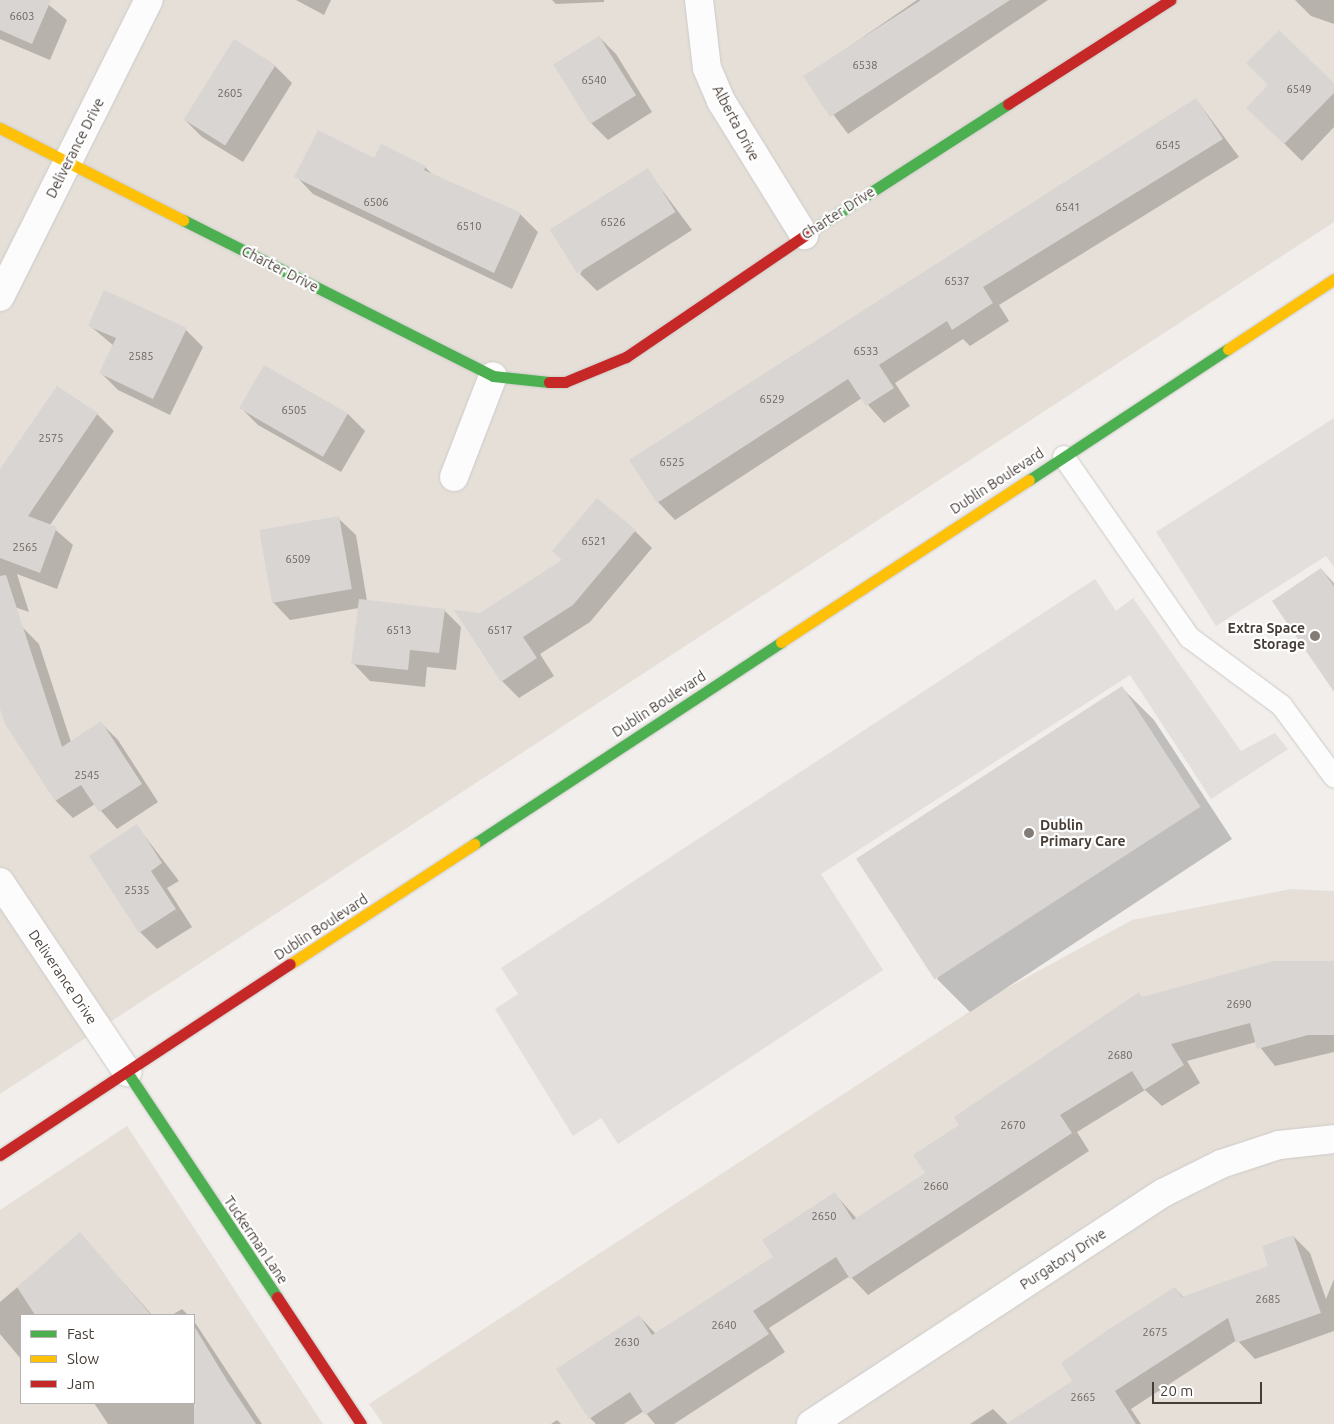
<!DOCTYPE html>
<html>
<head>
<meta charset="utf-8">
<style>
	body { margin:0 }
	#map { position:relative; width:1334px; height:1424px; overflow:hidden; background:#f1eeeb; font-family:Ubuntu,sans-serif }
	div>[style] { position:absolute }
	.residential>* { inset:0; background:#e5dfd8 }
	.parking>* { inset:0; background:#e3dfdc }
	.shadow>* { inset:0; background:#0003 }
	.building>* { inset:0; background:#d9d5d2; transform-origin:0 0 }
	.roads { filter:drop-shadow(0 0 1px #cdcac7) drop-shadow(0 0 1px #cdcac7) }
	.lane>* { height:21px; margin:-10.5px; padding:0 10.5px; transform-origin:10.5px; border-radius:10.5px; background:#fdfcfc }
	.street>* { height:28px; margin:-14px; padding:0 14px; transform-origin:14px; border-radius:14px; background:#fdfcfc }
	.fast>* { height:11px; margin:-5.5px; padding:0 5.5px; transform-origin:5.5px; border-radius:5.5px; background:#4caf50 }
	.slow>* { height:11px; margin:-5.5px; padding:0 5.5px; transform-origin:5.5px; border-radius:5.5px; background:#ffc107 }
	.jam>* { height:11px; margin:-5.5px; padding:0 5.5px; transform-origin:5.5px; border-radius:5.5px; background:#c62828 }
	.dots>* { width:14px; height:14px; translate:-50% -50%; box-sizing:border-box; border:2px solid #fff; border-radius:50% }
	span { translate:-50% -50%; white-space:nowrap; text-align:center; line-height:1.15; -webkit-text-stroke:4.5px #fff; paint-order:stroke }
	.number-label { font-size:11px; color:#6d645f }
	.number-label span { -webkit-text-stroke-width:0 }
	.street-label { font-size:14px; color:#473d37 }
	.poi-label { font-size:14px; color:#473d37; font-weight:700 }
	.right { translate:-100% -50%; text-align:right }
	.left { translate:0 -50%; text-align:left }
	.legend { position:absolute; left:20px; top:1314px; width:175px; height:90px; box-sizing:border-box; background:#fff; border:1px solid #b5b1af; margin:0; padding:6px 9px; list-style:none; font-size:15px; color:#473d37 }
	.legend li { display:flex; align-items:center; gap:10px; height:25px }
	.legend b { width:25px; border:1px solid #b5b1af }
	.scale { position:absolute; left:1152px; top:1382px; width:110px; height:22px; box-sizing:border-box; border:2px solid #473d37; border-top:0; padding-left:6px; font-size:15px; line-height:18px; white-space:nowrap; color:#473d37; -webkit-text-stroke:4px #fff; paint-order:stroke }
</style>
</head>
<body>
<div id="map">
	<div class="residential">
		<i style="clip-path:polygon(0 0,1334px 0,1334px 222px,0 1094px)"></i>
		<i style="clip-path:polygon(1291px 889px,1334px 891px,1334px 1424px,383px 1424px,369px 1404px,998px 993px,1132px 920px)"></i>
		<i style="clip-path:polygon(evenodd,127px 1126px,323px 1424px,0 1424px,0 1210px,127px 1126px,21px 1315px,194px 1315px,194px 1403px,21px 1403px,21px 1315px)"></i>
	</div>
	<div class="parking">
		<i style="clip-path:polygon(1334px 418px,1334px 567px,1326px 556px,1216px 626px,1156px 532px)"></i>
		<i style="clip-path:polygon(1095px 579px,1116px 611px,1133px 598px,1241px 751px,1275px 733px,1288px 749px,1211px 799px,1130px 675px,821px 874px,883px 970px,618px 1144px,601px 1118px,573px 1136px,495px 1009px,518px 994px,501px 968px)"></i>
	</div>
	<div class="shadow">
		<i style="clip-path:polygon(0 0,43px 0,67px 20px,50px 60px,0 39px)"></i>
		<i style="clip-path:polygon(296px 0,331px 0,324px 15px)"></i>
		<i style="clip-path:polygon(552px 0,604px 0,604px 2px,556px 4px)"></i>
		<i style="clip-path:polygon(917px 0,1048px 0,848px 134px,805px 77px)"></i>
		<i style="clip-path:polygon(1295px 0,1334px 0,1334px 24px,1311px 16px)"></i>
		<i style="clip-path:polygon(599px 37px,616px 54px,652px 112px,608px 140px,591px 123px)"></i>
		<i style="clip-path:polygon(234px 41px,275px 66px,292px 83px,243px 162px,202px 137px,185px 120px)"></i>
		<i style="clip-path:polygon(1270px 85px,1334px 85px,1334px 127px,1302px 161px,1248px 108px)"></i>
		<i style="clip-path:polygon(1196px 99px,1239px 157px,999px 305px,1009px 321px,970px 346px,963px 339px,895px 383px,910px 406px,884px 423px,862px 398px,675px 520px,658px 502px,630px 460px)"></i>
		<i style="clip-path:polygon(374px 160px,425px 167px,434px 176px,520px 214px,538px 232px,512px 289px,313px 194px,296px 176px)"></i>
		<i style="clip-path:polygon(647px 170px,692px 230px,597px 291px,580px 274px)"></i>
		<i style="clip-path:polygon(89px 325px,186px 330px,203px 347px,170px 415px,118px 390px,101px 373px,114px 346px)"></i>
		<i style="clip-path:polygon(241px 408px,348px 414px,365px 431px,341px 472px,258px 425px)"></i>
		<i style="clip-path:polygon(97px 414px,114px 431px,50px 525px,73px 545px,57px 589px,17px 574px,29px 612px,0 602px,0 499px)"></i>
		<i style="clip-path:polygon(338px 518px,356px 535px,367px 601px,444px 610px,461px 627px,456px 670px,427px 667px,425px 687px,370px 681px,353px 663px,359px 608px,290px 620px,273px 602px)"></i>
		<i style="clip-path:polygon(635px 531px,652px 548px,590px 622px,540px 654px,554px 676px,519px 698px,502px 681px,480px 614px)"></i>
		<i style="clip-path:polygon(1321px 569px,1334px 583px,1334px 685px)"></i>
		<i style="clip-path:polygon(22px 627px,39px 644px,71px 742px,101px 723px,118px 740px,158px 802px,117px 829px,95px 804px,73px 818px,56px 801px,6px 723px,0 705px,0 634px)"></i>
		<i style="clip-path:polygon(1122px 688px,1154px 720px,1232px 839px,970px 1012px,937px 979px)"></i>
		<i style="clip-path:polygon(137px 826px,179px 881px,167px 888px,192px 927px,157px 949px,140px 932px)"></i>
		<i style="clip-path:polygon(1334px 962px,1334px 1052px,1275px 1066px,1256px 1042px,1187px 1061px,1200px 1083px,1162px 1106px,1145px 1090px,1077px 1132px,1089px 1151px,868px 1295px,850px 1276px,769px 1328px,785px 1352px,674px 1424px,655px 1424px,644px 1411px,624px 1424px,596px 1424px,590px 1418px,639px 1316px,656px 1334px,774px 1257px,835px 1194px,857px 1219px,927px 1173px,1143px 998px)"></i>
		<i style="clip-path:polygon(80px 1234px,152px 1315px,21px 1315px,21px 1359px,0 1334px,0 1302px)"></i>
		<i style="clip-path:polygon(1293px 1236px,1310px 1253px,1326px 1299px,1334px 1279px,1334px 1331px,1255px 1359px,1237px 1340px,1131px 1409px,1141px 1424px,1008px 1424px,1074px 1381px,1175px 1288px,1184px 1298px,1270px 1267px)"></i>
		<i style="clip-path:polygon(182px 1309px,188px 1315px,172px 1315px)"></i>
		<i style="clip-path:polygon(194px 1321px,262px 1424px,108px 1424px,94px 1403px,194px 1403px)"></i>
		<i style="clip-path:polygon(993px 1409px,1008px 1424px,970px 1424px)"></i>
		<i style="clip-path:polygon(557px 1420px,561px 1424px,551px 1424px)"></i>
	</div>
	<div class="building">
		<i style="clip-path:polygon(0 0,51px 0,32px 44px,0 30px)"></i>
		<i style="clip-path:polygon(921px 0,1010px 0,830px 117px,803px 76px)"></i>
		<i style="clip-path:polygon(1279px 30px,1334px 83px,1334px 93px,1284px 144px,1246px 108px,1268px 85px,1246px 63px)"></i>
		<i style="left:599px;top:36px;width:70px;height:54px;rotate:58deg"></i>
		<i style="left:234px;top:39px;width:49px;height:95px;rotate:32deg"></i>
		<i style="clip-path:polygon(1196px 98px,1223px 139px,983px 287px,993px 303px,952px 330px,947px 321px,879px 365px,894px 388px,866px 406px,848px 379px,657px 503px,629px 460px)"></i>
		<i style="clip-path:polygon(318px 130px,374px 158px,381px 144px,426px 166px,424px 170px,521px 213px,494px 273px,294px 177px)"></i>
		<i style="left:648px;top:168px;width:52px;height:116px;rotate:58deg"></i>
		<i style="clip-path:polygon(104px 290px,187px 328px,153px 399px,99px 373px,116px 338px,88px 326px)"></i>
		<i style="left:264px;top:365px;width:97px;height:50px;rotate:30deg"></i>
		<i style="clip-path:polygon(57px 386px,98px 413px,28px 516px,57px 527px,40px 573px,0 558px,0 469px)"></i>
		<i style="clip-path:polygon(597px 498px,636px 530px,573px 605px,523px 637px,537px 658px,501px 682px,454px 610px,480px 613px,562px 560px,552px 551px)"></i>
		<i style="left:339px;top:516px;width:74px;height:81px;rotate:80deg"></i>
		<i style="clip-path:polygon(1321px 568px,1334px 587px,1334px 692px,1272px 601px)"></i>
		<i style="clip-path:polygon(6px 575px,62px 747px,101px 721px,142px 784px,99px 812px,81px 785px,55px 801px,5px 724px,0 709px,0 576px)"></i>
		<i style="clip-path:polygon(359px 599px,445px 609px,439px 653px,410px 650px,408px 670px,351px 664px)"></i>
		<i style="left:1122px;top:686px;width:144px;height:317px;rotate:57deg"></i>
		<i style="clip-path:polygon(137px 824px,162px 863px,151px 871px,176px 909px,139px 933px,89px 856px)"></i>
		<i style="clip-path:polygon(1273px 961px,1334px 961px,1334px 1035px,1308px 1035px,1257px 1049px,1250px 1023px,1171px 1044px,1184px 1065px,1144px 1090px,1132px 1071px,1060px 1115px,1072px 1133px,850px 1279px,836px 1257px,753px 1311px,769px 1334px,645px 1415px,630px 1392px,589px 1419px,556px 1369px,639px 1315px,652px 1335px,773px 1257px,762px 1240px,835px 1192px,853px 1220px,925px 1173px,913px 1155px,959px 1125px,954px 1117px,1139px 992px,1142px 997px)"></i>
		<i style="clip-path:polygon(80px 1232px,151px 1315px,35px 1315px,17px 1287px)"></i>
		<i style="clip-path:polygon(1293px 1235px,1321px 1313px,1236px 1343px,1228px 1318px,1115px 1391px,1136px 1424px,1006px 1424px,1072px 1381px,1061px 1363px,1106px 1331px,1175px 1287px,1182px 1297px,1268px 1266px,1262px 1246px)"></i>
		<i style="clip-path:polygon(194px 1326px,228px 1382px,256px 1424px,194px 1424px)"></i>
	</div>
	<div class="roads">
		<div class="lane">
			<i style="left:1063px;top:456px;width:221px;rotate:55.2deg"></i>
			<i style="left:1189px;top:637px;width:114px;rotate:36.5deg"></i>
			<i style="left:1281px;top:705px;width:89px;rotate:53.6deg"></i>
		</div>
		<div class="street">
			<i style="left:699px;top:0;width:68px;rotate:83.3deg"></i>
			<i style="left:707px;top:68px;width:36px;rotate:67deg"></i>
			<i style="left:721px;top:101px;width:158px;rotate:58.2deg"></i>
			<i style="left:0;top:297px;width:332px;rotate:-63.4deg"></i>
			<i style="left:454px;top:477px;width:108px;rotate:-68.9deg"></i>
			<i style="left:0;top:882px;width:229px;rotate:56.2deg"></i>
			<i style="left:811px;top:1424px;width:421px;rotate:-33.3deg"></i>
			<i style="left:1163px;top:1193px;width:65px;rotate:-26.6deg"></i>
			<i style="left:1221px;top:1164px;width:61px;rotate:-18.1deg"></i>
			<i style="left:1279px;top:1145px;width:55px;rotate:-6.2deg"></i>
		</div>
		<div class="fast">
			<i style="left:183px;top:220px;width:347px;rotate:26.7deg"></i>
			<i style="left:493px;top:376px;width:56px;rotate:6.1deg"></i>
			<i style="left:817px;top:227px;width:227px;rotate:-32.8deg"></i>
			<i style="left:1029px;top:480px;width:238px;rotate:-33.4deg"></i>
			<i style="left:474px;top:844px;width:367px;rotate:-33.3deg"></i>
			<i style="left:127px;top:1072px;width:270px;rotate:56.3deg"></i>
		</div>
		<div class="slow">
			<i style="left:0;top:128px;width:205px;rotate:26.7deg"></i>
			<i style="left:1228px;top:349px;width:127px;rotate:-33.4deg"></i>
			<i style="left:781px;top:642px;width:296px;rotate:-33.2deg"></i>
			<i style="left:290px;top:964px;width:220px;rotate:-33.1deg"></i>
		</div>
		<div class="jam">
			<i style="left:1008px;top:104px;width:193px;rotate:-32.7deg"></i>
			<i style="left:549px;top:382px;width:16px"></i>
			<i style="left:565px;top:382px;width:66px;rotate:-22.3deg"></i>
			<i style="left:626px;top:357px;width:231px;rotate:-34.2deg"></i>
			<i style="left:0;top:1155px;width:347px;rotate:-33.4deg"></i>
			<i style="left:277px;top:1297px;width:152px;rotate:56.5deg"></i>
		</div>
	</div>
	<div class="dots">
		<i style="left:1315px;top:636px;background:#827b76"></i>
		<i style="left:1029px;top:833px;background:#827b76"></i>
	</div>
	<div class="number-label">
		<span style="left:22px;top:16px">6603</span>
		<span style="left:865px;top:65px">6538</span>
		<span style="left:594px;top:80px">6540</span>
		<span style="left:1299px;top:89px">6549</span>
		<span style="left:230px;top:93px">2605</span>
		<span style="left:1168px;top:145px">6545</span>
		<span style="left:376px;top:202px">6506</span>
		<span style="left:1068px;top:207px">6541</span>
		<span style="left:613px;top:222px">6526</span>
		<span style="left:469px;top:226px">6510</span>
		<span style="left:957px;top:281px">6537</span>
		<span style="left:866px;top:351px">6533</span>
		<span style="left:141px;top:356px">2585</span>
		<span style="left:772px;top:399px">6529</span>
		<span style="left:294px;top:410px">6505</span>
		<span style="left:51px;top:438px">2575</span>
		<span style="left:672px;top:462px">6525</span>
		<span style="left:594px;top:541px">6521</span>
		<span style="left:25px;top:547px">2565</span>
		<span style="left:298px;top:559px">6509</span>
		<span style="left:399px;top:630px">6513</span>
		<span style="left:500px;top:630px">6517</span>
		<span style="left:87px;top:775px">2545</span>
		<span style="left:137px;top:890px">2535</span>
		<span style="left:1239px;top:1004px">2690</span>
		<span style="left:1120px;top:1055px">2680</span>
		<span style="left:1013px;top:1125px">2670</span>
		<span style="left:936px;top:1186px">2660</span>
		<span style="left:824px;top:1216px">2650</span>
		<span style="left:1268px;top:1299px">2685</span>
		<span style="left:724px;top:1325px">2640</span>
		<span style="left:1155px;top:1332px">2675</span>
		<span style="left:627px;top:1342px">2630</span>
		<span style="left:1083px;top:1397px">2665</span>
	</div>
	<div class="street-label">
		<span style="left:736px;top:123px;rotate:62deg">Alberta Drive</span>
		<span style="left:75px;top:148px;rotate:-63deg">Deliverance Drive</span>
		<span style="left:838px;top:213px;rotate:-33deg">Charter Drive</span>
		<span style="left:280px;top:269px;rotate:27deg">Charter Drive</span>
		<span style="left:997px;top:481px;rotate:-33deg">Dublin Boulevard</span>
		<span style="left:659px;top:704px;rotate:-33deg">Dublin Boulevard</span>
		<span style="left:321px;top:927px;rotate:-33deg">Dublin Boulevard</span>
		<span style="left:63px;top:977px;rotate:56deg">Deliverance Drive</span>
		<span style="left:256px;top:1240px;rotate:56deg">Tuckerman Lane</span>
		<span style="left:1063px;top:1259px;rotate:-33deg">Purgatory Drive</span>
	</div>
	<div class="poi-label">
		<span class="right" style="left:1305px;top:636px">Extra Space<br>Storage</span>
		<span class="left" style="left:1040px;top:833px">Dublin<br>Primary Care</span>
	</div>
	<ul class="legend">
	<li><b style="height:6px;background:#4caf50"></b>Fast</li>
	<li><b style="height:6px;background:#ffc107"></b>Slow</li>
	<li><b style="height:6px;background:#c62828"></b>Jam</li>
	</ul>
	<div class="scale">20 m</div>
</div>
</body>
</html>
